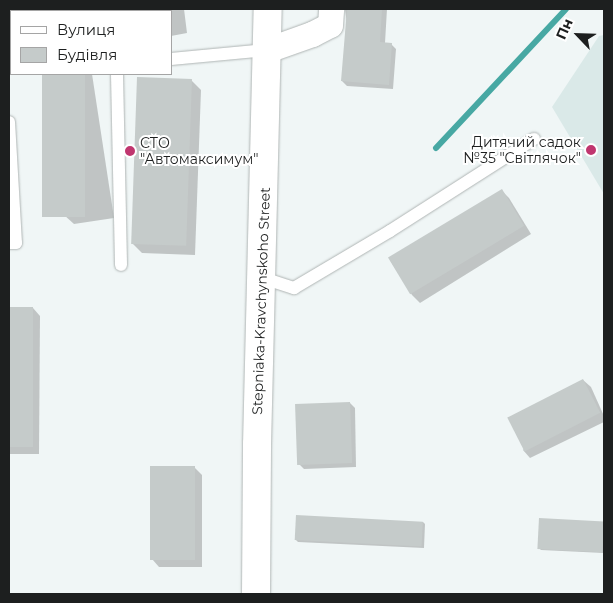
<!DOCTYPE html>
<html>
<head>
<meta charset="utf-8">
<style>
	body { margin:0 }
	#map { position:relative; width:613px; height:603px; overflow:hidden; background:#f0f6f6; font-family:Montserrat,sans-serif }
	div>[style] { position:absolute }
	.built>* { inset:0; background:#dae9e8 }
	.shadow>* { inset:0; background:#0003 }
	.stream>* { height:6px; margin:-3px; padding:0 3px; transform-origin:3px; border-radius:3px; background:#47a8a3 }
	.building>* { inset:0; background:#c5cbca; transform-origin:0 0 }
	.roads { filter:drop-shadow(0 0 1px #afb5b4) drop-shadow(0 0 1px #afb5b4) }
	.service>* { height:12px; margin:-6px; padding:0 6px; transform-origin:6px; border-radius:6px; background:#fff }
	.minor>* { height:25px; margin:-12.5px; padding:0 12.5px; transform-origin:12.5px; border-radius:12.5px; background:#fff }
	.secondary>* { height:28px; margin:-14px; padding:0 14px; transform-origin:14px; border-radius:14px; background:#fff }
	.dots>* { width:14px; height:14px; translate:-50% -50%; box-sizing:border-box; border:2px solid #fff; border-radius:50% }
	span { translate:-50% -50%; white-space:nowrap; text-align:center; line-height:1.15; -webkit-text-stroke:4px #fff; paint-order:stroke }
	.poi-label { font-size:14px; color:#1d1f1f }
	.right { translate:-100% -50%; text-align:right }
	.left { translate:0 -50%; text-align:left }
	.street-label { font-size:14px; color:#1d1f1f }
	.frame { position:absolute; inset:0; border:10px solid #1d1f1f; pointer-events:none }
	.legend { position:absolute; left:10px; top:10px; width:162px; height:65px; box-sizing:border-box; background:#fff; border:1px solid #a5a5a5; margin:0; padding:6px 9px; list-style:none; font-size:15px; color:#1d1f1f }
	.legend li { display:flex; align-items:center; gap:10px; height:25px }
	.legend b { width:25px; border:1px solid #a5a5a5 }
	.north { position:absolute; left:553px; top:10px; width:50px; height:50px; -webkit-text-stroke:4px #fff; paint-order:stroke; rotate:294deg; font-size:14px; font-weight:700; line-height:20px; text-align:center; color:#1d1f1f }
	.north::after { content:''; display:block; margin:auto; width:18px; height:22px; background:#1d1f1f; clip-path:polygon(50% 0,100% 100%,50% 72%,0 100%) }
</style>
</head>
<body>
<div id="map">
	<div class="built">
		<i style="clip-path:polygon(604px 35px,604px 194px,552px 107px,599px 36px)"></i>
	</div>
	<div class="shadow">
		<i style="clip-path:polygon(96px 9px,184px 9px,187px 33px,171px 36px,171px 11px,96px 11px)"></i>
		<i style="clip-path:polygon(345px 9px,387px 9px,385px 43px,391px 44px,396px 49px,393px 89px,347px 86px,342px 81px,347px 24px)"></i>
		<i style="clip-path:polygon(43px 74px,92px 74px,114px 218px,74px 224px,64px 215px)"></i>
		<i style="clip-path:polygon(191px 80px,201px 90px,195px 255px,142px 253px,133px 244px)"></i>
		<i style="clip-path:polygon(502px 191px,509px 198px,531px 234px,420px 303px,412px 295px,390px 260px)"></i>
		<i style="clip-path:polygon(9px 308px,33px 308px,40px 316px,39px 454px,9px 454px)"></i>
		<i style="clip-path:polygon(583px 380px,591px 387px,604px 416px,604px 422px,530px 458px,523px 450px)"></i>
		<i style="clip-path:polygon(350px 403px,355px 408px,356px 467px,304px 469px,299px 464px)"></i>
		<i style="clip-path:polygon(194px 467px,202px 475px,202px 567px,159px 567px,152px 559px)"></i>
		<i style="clip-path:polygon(541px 520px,604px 523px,604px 553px,541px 550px,539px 548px)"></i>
		<i style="clip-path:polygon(423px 522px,425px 524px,424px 548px,298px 542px,296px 540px)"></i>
	</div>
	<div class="stream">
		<i style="left:436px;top:148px;width:190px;rotate:-46.9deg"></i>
	</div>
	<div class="building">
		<i style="clip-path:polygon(347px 9px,382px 9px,380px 42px,392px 43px,389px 85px,341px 81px)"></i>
		<i style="left:42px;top:74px;width:43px;height:143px"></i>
		<i style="left:137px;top:77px;width:55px;height:167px;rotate:2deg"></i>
		<i style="left:502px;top:189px;width:43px;height:133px;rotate:59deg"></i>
		<i style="left:9px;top:307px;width:24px;height:140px"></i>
		<i style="left:583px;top:379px;width:38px;height:85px;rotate:63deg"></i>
		<i style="left:350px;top:402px;width:61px;height:55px;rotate:88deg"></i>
		<i style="left:150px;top:466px;width:45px;height:94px"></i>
		<i style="left:296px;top:515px;width:127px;height:25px;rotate:3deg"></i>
		<i style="left:539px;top:518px;width:65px;height:31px;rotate:3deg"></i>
	</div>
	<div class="roads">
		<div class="service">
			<i style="left:171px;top:59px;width:96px;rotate:-5.4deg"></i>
			<i style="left:117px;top:74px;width:191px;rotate:88.8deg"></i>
			<i style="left:9px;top:122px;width:121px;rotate:86.7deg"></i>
			<i style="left:16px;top:243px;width:7px;rotate:180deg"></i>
			<i style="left:263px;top:278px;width:33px;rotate:18deg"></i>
			<i style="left:294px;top:288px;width:112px;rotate:-30.7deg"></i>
			<i style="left:390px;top:231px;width:171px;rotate:-32.6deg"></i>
		</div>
		<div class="minor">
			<i style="left:267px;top:50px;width:48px;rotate:-19.6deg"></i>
			<i style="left:312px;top:34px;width:20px;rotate:-27deg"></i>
			<i style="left:330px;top:25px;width:16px;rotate:-86deg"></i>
		</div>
		<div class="secondary">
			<i style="left:256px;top:594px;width:149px;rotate:-89.6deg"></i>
			<i style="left:257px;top:445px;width:436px;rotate:-88.6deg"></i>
		</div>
	</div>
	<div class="dots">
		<i style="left:591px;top:150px;background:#c0366f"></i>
		<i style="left:130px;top:151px;background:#c0366f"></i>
	</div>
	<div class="poi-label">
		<span class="right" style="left:581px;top:150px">Дитячий садок<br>№35 "Світлячок"</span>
		<span class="left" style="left:140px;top:151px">СТО<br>"Автомаксимум"</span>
	</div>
	<div class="street-label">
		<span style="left:261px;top:301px;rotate:-88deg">Stepniaka-Kravchynskoho Street</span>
	</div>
	<div class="frame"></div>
	<ul class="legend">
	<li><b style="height:6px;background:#fff"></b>Вулиця</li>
	<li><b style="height:14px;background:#c5cbca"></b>Будівля</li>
	</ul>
	<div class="north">Пн</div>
</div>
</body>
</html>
